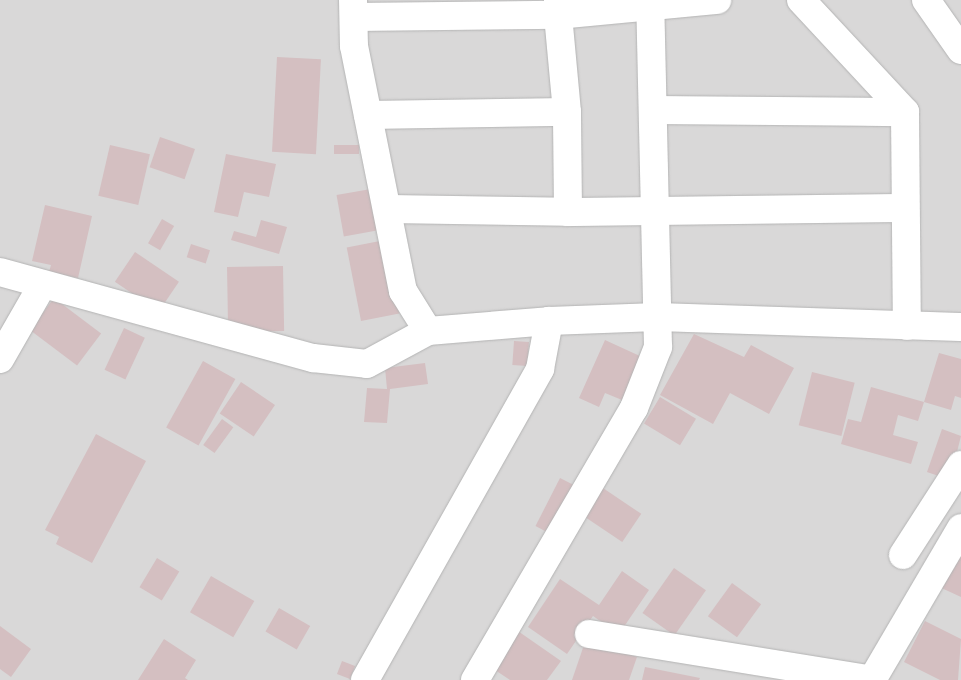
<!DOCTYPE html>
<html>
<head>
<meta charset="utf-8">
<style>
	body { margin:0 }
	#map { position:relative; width:961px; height:680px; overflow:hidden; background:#ede2df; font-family:Rubik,sans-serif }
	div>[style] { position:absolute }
	.residential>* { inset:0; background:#d9d8d8; transform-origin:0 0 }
	.building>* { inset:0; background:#d4bfc1; transform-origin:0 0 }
	.roads { filter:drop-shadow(0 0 1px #b4b4b4) drop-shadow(0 0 1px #b4b4b4) }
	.minor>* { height:28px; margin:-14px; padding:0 14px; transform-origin:14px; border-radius:14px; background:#fff }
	span { translate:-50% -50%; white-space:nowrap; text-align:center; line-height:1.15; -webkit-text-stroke:4px #fff; paint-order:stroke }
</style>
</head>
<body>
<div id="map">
	<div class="residential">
		<i style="left:0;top:0;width:961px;height:680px"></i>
	</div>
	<div class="building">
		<i style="left:277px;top:57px;width:44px;height:95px;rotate:3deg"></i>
		<i style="left:160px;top:137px;width:37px;height:32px;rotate:19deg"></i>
		<i style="left:110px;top:145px;width:41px;height:52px;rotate:13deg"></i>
		<i style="left:334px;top:145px;width:25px;height:9px"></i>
		<i style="clip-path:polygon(226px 154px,276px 164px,269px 197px,244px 192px,238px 217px,214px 212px)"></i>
		<i style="left:371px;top:189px;width:42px;height:35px;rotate:80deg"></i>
		<i style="clip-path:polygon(45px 205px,92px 216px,78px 278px,49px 272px,51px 265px,32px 261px)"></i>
		<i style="left:162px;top:219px;width:14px;height:28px;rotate:30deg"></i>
		<i style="clip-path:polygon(261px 220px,287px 227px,279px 254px,231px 240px,234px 231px,256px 237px)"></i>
		<i style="left:385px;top:240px;width:75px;height:39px;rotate:79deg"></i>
		<i style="left:191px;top:244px;width:20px;height:14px;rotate:18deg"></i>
		<i style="left:135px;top:252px;width:53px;height:36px;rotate:34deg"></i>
		<i style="left:283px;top:266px;width:65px;height:56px;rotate:89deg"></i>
		<i style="left:54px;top:298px;width:59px;height:40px;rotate:37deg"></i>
		<i style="left:124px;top:328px;width:23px;height:46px;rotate:25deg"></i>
		<i style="clip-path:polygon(694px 334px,744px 357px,751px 345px,794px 368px,769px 414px,730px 393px,713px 424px,660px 395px)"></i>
		<i style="clip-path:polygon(605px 340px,642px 357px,622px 400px,605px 393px,599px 407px,579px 398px)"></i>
		<i style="left:514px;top:341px;width:15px;height:24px;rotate:4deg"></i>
		<i style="clip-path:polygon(939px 353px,961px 359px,961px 398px,955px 396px,951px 410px,924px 402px)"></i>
		<i style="left:203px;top:361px;width:37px;height:76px;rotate:29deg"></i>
		<i style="clip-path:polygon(425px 363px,428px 384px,390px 389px,387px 423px,364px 422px,367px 388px,387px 389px,385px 368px)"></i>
		<i style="left:812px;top:372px;width:44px;height:55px;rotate:14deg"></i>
		<i style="left:241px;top:382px;width:41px;height:38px;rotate:34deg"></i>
		<i style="clip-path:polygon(871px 387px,924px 402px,918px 421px,898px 415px,893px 435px,918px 442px,911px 464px,841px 444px,848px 419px,861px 422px)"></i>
		<i style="left:660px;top:397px;width:42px;height:31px;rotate:31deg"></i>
		<i style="left:222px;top:419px;width:14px;height:32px;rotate:36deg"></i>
		<i style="clip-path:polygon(942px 429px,961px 436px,950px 480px,927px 472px)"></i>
		<i style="clip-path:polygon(96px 434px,146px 461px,92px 563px,56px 544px,59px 537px,45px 530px)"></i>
		<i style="left:560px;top:478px;width:16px;height:54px;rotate:27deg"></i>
		<i style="left:594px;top:482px;width:57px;height:34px;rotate:34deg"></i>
		<i style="clip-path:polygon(961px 545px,961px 597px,935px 585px)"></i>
		<i style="left:157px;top:558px;width:26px;height:34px;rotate:31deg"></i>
		<i style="left:674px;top:568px;width:39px;height:55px;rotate:35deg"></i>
		<i style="clip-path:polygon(622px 571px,649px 590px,619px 634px,593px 616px,567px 654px,528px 627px,560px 579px,599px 605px)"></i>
		<i style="left:211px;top:576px;width:50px;height:42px;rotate:30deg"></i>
		<i style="left:732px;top:583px;width:36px;height:41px;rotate:36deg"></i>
		<i style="left:279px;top:608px;width:36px;height:27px;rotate:30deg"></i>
		<i style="clip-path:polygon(925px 621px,961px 639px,958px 680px,940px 680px,904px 662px)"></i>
		<i style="clip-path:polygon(0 626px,31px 649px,11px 677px,0 669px)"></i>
		<i style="clip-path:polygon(515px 629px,561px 661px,547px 680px,510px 680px,489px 666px)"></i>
		<i style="clip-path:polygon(164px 639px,196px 660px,185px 678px,188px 680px,138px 680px)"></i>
		<i style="clip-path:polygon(586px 639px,637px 657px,629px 680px,572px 680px)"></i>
		<i style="left:342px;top:661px;width:14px;height:14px;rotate:21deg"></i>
		<i style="clip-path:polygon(645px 667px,700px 678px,699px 680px,642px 680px)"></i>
	</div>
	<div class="roads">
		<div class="minor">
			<i style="left:353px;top:0;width:46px;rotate:88.8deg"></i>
			<i style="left:354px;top:46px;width:250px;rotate:78.7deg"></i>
			<i style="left:403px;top:291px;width:47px;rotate:58deg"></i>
			<i style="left:801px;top:0;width:153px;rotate:47.1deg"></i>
			<i style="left:905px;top:112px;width:214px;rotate:89.5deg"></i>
			<i style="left:926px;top:0;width:61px;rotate:55deg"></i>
			<i style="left:354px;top:17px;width:204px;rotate:-0.6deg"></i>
			<i style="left:558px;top:15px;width:15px;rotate:-90deg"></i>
			<i style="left:653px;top:110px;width:252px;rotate:0.5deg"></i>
			<i style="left:368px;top:115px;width:199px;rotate:-0.9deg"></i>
			<i style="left:387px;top:209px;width:181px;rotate:0.9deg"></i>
			<i style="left:568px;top:212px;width:100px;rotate:-90.6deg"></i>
			<i style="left:567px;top:112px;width:97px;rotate:-95.3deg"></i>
			<i style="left:558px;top:15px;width:160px;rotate:-5.4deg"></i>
			<i style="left:568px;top:212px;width:337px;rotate:-0.7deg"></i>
			<i style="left:0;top:272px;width:325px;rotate:15.4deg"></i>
			<i style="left:313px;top:358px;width:54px;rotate:6.3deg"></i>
			<i style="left:367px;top:364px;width:69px;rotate:-28.4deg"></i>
			<i style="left:428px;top:331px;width:121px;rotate:-4.7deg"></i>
			<i style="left:549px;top:321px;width:108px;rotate:-2.1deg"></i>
			<i style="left:657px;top:317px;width:304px;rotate:1.9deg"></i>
			<i style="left:0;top:359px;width:86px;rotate:-60.2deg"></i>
			<i style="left:903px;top:555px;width:107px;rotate:-57.2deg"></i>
			<i style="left:589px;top:634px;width:287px;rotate:9.2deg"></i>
			<i style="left:365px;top:680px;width:357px;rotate:-60.6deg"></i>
			<i style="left:540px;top:369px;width:49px;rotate:-79.4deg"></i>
			<i style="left:475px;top:680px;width:315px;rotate:-59.7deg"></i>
			<i style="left:634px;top:408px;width:66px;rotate:-68.5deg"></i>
			<i style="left:658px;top:347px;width:347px;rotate:-91.3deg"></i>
			<i style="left:872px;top:680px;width:176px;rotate:-59.6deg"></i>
		</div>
	</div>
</div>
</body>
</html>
